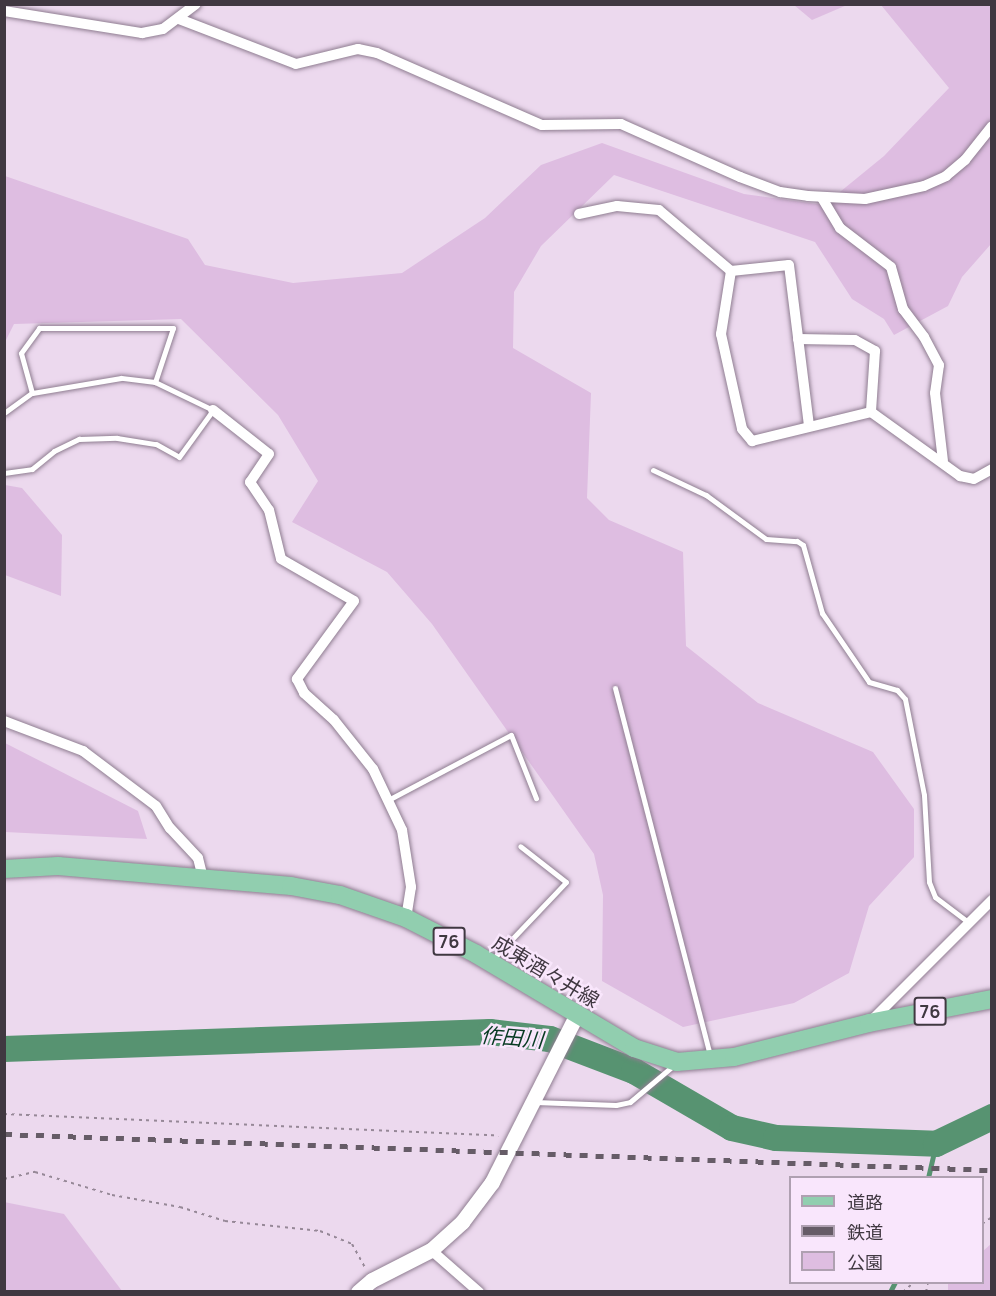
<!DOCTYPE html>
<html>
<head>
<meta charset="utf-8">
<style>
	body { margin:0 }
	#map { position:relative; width:996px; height:1296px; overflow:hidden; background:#ecd9ee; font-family:Manrope,"Noto Sans JP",sans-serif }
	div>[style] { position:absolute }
	.green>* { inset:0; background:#debde1 }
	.stream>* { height:4.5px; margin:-2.25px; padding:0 2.25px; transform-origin:2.25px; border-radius:2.25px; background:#579371 }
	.river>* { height:26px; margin:-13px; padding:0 13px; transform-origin:13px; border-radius:13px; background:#579371 }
	.path>* { height:2px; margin-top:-1px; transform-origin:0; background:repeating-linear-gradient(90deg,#968897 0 3px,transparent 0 7.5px) }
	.roads { filter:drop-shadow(0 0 2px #8f7d91) drop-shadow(0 0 2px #8f7d91) }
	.lane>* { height:5px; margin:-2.5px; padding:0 2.5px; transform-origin:2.5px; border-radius:2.5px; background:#fff }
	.street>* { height:10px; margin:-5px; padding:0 5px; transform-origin:5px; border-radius:5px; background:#fff }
	.secondary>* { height:15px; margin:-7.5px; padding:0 7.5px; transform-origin:7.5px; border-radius:7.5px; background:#fff }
	.primary>* { height:18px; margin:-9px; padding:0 9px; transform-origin:9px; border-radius:9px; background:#91ceaf }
	.rail>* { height:4.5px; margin-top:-2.25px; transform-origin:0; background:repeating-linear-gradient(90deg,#665c67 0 8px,transparent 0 16px) }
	span { translate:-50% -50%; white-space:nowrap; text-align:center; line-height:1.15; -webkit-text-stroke:5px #f9e6fc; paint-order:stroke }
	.shield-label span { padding:2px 4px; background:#f9e6fc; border:2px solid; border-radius:4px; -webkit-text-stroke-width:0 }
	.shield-label { font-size:18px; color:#403841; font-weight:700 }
	.street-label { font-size:20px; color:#403841 }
	.water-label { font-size:21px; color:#083b23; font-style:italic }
	.frame { position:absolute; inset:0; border:6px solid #403841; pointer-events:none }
	.legend { position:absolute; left:789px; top:1176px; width:195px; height:108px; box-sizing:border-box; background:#f9e6fc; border:2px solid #afa0b1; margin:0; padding:8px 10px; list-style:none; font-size:18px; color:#403841 }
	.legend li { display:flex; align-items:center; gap:12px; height:30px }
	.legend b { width:30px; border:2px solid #afa0b1 }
</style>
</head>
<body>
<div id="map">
	<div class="green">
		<i style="clip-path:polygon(794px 5px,847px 5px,812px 20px)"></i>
		<i style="clip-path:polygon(881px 5px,991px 5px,991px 244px,962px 277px,948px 306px,894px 335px,884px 319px,852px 299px,815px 242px,614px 175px,541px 246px,514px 292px,513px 348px,591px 393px,587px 498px,609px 520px,683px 552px,686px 646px,758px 703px,873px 752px,914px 809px,914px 857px,869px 906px,849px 973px,794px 1003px,683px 1027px,602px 981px,603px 895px,594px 854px,432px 624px,387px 572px,292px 522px,318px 481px,278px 415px,181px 319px,14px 324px,5px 342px,5px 176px,188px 239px,205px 265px,293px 283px,402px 273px,485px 218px,541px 165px,602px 143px,744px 194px,824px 205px,884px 156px,949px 88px)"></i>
		<i style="clip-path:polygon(5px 485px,22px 488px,62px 535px,61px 596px,5px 575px)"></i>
		<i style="clip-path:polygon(5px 743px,138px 811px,147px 839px,5px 832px)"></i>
		<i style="clip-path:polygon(4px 1202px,64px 1214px,122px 1291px,5px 1291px)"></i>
		<i style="clip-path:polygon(991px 1244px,991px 1291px,948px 1291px,948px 1283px,982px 1282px,983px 1251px)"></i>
	</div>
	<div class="stream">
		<i style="left:928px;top:1178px;width:35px;rotate:-77deg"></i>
		<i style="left:890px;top:1292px;width:11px;rotate:-63deg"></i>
	</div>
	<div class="river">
		<i style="left:4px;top:1049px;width:486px;rotate:-2deg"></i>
		<i style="left:490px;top:1032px;width:60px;rotate:6.7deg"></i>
		<i style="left:550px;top:1039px;width:90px;rotate:20.9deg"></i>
		<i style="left:634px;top:1071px;width:113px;rotate:30.2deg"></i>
		<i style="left:732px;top:1128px;width:45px;rotate:12.8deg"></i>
		<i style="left:776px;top:1138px;width:160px;rotate:2.1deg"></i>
		<i style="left:936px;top:1144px;width:62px;rotate:-25.7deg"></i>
	</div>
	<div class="path">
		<i style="left:4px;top:1114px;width:495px;rotate:2.5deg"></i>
		<i style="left:4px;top:1179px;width:32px;rotate:-13deg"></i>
		<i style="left:35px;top:1172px;width:80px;rotate:16.6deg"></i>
		<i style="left:112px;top:1195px;width:69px;rotate:10deg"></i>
		<i style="left:180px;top:1207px;width:47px;rotate:17.3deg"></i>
		<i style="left:225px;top:1221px;width:96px;rotate:6deg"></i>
		<i style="left:320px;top:1231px;width:35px;rotate:22deg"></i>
		<i style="left:352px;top:1244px;width:26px;rotate:61deg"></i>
		<i style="left:982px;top:1224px;width:12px;rotate:-35deg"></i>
		<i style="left:903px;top:1292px;width:15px;rotate:-42deg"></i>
		<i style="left:926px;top:1292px;width:10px;rotate:-79deg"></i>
	</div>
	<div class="roads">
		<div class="lane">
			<i style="left:4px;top:413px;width:34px;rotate:-36deg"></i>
			<i style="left:32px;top:393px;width:41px;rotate:-105.4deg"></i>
			<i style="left:21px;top:353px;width:31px;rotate:-54deg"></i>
			<i style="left:39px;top:328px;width:134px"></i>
			<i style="left:173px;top:328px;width:57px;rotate:108.4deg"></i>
			<i style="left:653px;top:470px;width:59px;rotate:25.3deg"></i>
			<i style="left:706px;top:495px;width:74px;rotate:36.3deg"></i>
			<i style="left:766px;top:539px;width:31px;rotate:4deg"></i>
			<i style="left:797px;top:541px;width:7px;rotate:34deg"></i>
			<i style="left:803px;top:545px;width:71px;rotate:74.4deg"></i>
			<i style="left:822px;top:613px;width:83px;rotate:55.7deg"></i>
			<i style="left:869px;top:682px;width:29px;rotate:16deg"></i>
			<i style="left:897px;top:690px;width:12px;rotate:48deg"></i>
			<i style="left:905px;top:699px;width:98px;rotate:78.8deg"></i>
			<i style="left:924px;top:795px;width:87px;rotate:86.7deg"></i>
			<i style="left:929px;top:882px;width:16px;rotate:68deg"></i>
			<i style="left:935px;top:897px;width:41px;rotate:37.1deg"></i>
			<i style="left:4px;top:473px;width:28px;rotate:-8deg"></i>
			<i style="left:32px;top:469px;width:28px;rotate:-39deg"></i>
			<i style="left:54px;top:451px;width:28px;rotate:-26deg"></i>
			<i style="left:79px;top:439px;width:38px;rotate:-2deg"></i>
			<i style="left:117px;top:438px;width:39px;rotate:9deg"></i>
			<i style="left:156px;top:444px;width:26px;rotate:29deg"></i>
			<i style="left:179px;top:457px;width:58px;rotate:-54.1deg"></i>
			<i style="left:213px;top:410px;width:64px;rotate:-154.2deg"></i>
			<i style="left:155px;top:382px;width:34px;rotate:-173deg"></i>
			<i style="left:121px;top:378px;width:90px;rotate:170.4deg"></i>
			<i style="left:615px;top:688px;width:380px;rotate:75.5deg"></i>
			<i style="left:388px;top:800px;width:139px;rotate:-27.9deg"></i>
			<i style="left:511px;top:735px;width:68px;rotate:68.4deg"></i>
			<i style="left:493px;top:959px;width:106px;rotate:-46.5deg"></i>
			<i style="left:566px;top:882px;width:58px;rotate:-142deg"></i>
			<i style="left:535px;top:1102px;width:81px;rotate:2.1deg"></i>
			<i style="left:616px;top:1105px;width:14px;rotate:-12deg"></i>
			<i style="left:630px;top:1102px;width:57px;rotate:-40.1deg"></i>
		</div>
		<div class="street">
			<i style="left:4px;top:11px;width:140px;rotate:9.1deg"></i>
			<i style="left:142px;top:33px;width:21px;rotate:-11deg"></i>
			<i style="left:163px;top:29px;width:41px;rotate:-37.1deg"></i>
			<i style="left:179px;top:19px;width:125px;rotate:21deg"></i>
			<i style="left:296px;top:64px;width:64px;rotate:-13.6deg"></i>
			<i style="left:358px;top:49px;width:19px;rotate:12deg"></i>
			<i style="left:377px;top:53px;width:180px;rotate:23.6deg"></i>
			<i style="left:542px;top:125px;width:79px;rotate:-0.7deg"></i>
			<i style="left:621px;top:124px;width:130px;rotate:24deg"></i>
			<i style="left:740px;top:177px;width:43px;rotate:20.6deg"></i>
			<i style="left:780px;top:192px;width:28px;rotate:8deg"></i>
			<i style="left:808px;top:196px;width:57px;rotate:3deg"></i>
			<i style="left:865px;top:199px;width:60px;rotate:-12.4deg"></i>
			<i style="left:924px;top:186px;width:24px;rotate:-24deg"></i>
			<i style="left:946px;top:176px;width:25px;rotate:-40deg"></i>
			<i style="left:965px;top:160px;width:43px;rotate:-51.5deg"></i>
			<i style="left:822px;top:198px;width:35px;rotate:59deg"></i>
			<i style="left:840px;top:228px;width:64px;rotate:37.4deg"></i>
			<i style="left:891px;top:267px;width:44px;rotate:74.1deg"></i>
			<i style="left:903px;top:309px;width:35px;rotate:53deg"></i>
			<i style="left:924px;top:337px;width:32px;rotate:62deg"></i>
			<i style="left:939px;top:365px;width:28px;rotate:98deg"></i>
			<i style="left:935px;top:393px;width:68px;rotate:83.3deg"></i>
			<i style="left:579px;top:214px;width:39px;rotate:-12deg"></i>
			<i style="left:617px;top:206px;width:42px;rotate:5.4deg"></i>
			<i style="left:659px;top:210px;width:94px;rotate:40.3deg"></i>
			<i style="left:731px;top:271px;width:58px;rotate:-5.9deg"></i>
			<i style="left:789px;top:265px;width:161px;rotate:82.9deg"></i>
			<i style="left:731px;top:271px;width:64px;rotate:99deg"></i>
			<i style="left:721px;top:334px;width:97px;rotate:77.5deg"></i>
			<i style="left:742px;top:429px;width:16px;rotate:50deg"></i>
			<i style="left:752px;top:441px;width:122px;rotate:-13.7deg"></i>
			<i style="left:871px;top:412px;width:110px;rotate:35.7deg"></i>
			<i style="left:960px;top:476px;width:14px;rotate:12deg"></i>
			<i style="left:974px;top:479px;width:21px;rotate:-29deg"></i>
			<i style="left:798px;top:339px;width:57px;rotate:1deg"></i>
			<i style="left:855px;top:340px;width:23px;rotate:29deg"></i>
			<i style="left:875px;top:351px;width:61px;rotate:93.8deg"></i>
			<i style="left:213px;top:410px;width:71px;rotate:38.2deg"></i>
			<i style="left:269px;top:454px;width:34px;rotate:124deg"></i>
			<i style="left:250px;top:482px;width:34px;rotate:56deg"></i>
			<i style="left:269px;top:510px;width:50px;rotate:76.2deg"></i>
			<i style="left:281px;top:559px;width:84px;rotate:29.9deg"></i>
			<i style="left:354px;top:601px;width:97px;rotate:126.2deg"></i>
			<i style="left:297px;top:679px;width:16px;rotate:63deg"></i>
			<i style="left:304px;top:693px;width:40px;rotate:42deg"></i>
			<i style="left:334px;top:720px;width:63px;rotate:51.5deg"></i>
			<i style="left:373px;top:769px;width:68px;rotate:64.6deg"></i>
			<i style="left:402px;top:830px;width:58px;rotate:81deg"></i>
			<i style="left:411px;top:887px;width:31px;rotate:99deg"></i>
			<i style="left:4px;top:721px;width:85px;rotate:20.8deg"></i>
			<i style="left:83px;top:751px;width:91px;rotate:37deg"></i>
			<i style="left:156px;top:806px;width:26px;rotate:58deg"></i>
			<i style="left:170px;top:828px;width:41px;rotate:47deg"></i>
			<i style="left:198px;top:858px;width:21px;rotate:76deg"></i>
			<i style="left:871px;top:1021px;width:171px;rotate:-45deg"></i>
			<i style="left:431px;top:1250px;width:64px;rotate:41.2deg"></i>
		</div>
		<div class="secondary">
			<i style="left:358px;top:1292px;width:18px;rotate:-41deg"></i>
			<i style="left:372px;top:1280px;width:66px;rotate:-27deg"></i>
			<i style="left:431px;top:1250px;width:42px;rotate:-42.1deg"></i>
			<i style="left:462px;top:1222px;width:50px;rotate:-53.1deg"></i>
			<i style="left:492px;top:1182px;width:186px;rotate:-63.2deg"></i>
		</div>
		<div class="primary">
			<i style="left:4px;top:869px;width:54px;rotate:-3.2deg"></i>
			<i style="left:58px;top:866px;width:234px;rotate:4.9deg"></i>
			<i style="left:291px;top:886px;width:50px;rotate:10.4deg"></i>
			<i style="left:340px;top:895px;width:70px;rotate:19.2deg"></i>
			<i style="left:406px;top:918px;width:79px;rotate:27.2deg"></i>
			<i style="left:476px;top:954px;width:184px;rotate:30.7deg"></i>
			<i style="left:634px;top:1048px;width:45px;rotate:18deg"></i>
			<i style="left:677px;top:1062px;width:57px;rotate:-5deg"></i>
			<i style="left:734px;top:1057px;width:139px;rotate:-14.1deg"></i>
			<i style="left:869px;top:1023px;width:125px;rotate:-11deg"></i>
		</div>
	</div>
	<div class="rail">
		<i style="left:4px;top:1134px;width:989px;rotate:2.09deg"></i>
	</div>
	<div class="shield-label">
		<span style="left:449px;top:941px">76</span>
		<span style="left:930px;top:1011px">76</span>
	</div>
	<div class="street-label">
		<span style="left:546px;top:971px;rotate:31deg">成東酒々井線</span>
	</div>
	<div class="water-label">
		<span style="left:512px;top:1037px;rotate:5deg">作田川</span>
	</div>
	<div class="frame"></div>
	<ul class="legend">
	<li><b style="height:8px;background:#91ceaf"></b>道路</li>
	<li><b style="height:8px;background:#665c67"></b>鉄道</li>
	<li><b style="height:16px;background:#debde1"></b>公園</li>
	</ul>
</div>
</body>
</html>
